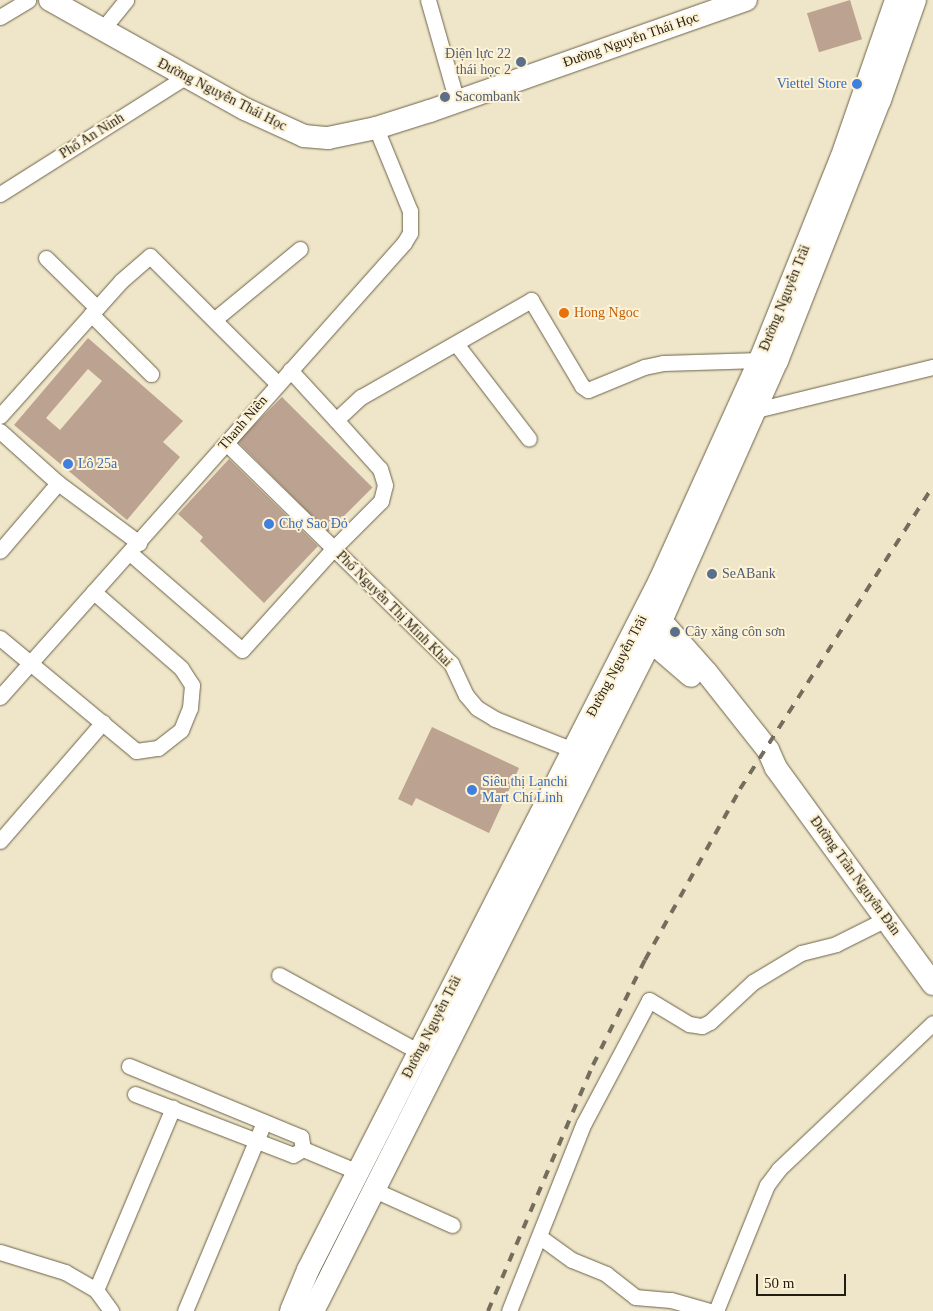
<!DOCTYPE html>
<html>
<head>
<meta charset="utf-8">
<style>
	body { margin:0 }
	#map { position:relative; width:933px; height:1311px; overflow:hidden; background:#efe5c8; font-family:Georgia,serif }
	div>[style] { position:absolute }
	.building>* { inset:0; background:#bca290; transform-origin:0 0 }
	.roads { filter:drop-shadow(0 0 1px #6b6249) drop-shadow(0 0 1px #6b6249) }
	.minor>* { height:15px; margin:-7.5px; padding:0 7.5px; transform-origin:7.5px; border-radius:7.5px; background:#fff }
	.highway>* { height:22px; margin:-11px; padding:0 11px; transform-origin:11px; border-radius:11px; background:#fff }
	.rail>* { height:4px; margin-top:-2px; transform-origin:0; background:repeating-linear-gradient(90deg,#746d5b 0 9px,transparent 0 18px) }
	.dots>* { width:14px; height:14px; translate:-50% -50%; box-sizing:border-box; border:2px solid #fdf2d5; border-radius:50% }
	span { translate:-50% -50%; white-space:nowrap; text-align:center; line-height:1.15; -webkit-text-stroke:4px #fdf2d5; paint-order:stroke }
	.street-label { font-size:14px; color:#211d12 }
	.service-label { font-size:14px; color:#4e5e75 }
	.right { translate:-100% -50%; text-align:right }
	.left { translate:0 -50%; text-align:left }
	.shop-label { font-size:14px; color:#366cbe }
	.food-label { font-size:14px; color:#c56008 }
	.scale { position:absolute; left:756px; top:1274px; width:90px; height:22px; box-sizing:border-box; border:2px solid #211d12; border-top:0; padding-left:6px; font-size:15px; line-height:18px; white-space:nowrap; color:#211d12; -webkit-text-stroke:4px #fdf2d5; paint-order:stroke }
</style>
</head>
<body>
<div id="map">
	<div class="building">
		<i style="left:850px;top:0;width:41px;height:45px;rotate:73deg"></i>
		<i style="clip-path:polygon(evenodd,88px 338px,183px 421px,163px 442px,180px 457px,127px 520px,14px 425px,88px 338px,88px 369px,102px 381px,60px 430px,46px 418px,88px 369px)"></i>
		<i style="left:282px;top:397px;width:128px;height:63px;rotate:45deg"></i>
		<i style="clip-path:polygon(229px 459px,318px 546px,264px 603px,200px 541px,203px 537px,178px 514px)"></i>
		<i style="clip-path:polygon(432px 727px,519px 768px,489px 833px,416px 798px,412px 806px,398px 799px)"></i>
	</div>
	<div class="roads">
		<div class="minor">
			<i style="left:428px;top:0;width:106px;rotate:74.1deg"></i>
			<i style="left:0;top:17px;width:33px;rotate:-31deg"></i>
			<i style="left:101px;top:31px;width:40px;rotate:-51deg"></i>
			<i style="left:0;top:194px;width:219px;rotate:-32.3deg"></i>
			<i style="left:46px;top:258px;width:71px;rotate:44.4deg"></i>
			<i style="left:91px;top:314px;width:85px;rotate:45deg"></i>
			<i style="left:215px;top:319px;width:110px;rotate:-39.5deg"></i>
			<i style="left:457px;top:345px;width:118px;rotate:52.5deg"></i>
			<i style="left:290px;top:370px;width:68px;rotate:47.4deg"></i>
			<i style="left:336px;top:420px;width:34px;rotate:-43deg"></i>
			<i style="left:361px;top:397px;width:196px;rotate:-29.7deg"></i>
			<i style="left:531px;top:300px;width:100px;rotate:59.3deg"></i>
			<i style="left:582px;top:386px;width:7px;rotate:34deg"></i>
			<i style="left:588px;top:390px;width:61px;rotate:-22.3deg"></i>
			<i style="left:644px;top:367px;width:19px;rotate:-12deg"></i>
			<i style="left:663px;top:363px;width:97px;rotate:-1.8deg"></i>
			<i style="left:756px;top:410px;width:182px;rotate:-13.7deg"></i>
			<i style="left:0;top:416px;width:181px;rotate:-48.1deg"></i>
			<i style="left:121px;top:281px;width:38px;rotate:-41deg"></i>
			<i style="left:150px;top:256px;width:180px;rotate:45deg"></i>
			<i style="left:0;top:431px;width:78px;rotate:41.9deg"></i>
			<i style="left:58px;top:483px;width:89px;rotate:130.5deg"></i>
			<i style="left:226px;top:443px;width:315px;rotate:44.4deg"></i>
			<i style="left:451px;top:663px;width:35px;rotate:65deg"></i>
			<i style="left:466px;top:695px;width:17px;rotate:50deg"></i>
			<i style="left:477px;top:708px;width:21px;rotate:31deg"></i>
			<i style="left:495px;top:719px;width:84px;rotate:21.7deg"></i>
			<i style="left:58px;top:483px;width:101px;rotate:36.5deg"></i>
			<i style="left:130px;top:553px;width:148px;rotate:40.9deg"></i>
			<i style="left:242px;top:650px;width:136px;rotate:-48deg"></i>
			<i style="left:333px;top:549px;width:68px;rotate:-45deg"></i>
			<i style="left:381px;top:501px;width:16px;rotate:-76deg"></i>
			<i style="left:385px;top:485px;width:17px;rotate:-107deg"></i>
			<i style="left:380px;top:469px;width:66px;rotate:-131.9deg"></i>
			<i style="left:0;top:638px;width:177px;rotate:39.7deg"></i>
			<i style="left:136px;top:751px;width:22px;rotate:-8deg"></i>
			<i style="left:158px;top:748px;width:29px;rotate:-38deg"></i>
			<i style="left:181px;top:730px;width:24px;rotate:-68deg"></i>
			<i style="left:190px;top:708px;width:23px;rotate:-85deg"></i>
			<i style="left:192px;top:685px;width:20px;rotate:-123deg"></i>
			<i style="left:181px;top:668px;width:116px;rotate:-138.9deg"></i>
			<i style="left:0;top:697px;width:608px;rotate:-48.34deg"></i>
			<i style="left:404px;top:243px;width:12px;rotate:-59deg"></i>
			<i style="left:410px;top:233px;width:22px;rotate:-90deg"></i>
			<i style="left:410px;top:211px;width:90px;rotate:-112.3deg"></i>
			<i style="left:0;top:841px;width:157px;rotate:-49.1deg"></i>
			<i style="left:279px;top:975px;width:160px;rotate:28.8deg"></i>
			<i style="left:129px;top:1066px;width:186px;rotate:22.4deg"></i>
			<i style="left:301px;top:1137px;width:12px;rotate:81deg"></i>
			<i style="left:135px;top:1094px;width:169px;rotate:21.1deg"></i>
			<i style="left:293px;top:1155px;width:12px;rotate:-31deg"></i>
			<i style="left:303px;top:1149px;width:60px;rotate:22.7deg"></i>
			<i style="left:372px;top:1189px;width:88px;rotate:24.2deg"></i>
			<i style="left:540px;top:1237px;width:39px;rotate:36deg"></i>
			<i style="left:572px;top:1260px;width:37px;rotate:22deg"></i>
			<i style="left:606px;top:1274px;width:37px;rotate:38deg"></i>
			<i style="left:635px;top:1297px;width:36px;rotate:5deg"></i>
			<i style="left:671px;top:1300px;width:41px;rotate:15.8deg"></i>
			<i style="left:0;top:1252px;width:68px;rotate:17.1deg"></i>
			<i style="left:65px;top:1272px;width:36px;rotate:30deg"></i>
			<i style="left:96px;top:1290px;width:26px;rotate:54deg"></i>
			<i style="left:96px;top:1290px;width:198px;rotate:-67.1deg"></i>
			<i style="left:185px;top:1311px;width:205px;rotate:-67.3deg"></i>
			<i style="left:509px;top:1311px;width:202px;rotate:-68.3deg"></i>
			<i style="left:584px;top:1123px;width:139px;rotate:-62.1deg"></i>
			<i style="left:649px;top:1000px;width:47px;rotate:31deg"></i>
			<i style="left:689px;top:1024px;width:13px;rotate:9deg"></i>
			<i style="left:702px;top:1026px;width:9px;rotate:-27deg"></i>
			<i style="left:710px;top:1022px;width:59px;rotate:-42.9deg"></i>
			<i style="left:753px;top:982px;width:56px;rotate:-31.1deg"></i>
			<i style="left:801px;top:953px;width:36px;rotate:-14deg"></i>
			<i style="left:836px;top:944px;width:56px;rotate:-26.6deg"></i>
			<i style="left:716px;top:1311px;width:136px;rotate:-68deg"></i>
			<i style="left:767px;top:1185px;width:20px;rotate:-53deg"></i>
			<i style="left:779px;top:1169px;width:212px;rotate:-43.5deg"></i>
		</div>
		<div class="highway">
			<i style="left:50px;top:0;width:223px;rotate:29.2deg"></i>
			<i style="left:245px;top:109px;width:65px;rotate:24.6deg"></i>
			<i style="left:304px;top:136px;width:24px;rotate:5deg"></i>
			<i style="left:328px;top:138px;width:49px;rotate:-11.8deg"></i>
			<i style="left:376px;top:128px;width:57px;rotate:-17.5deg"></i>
			<i style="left:430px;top:111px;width:335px;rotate:-19.4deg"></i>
			<i style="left:650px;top:616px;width:12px;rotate:24deg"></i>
			<i style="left:661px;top:621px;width:69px;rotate:48.5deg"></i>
			<i style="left:707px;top:673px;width:98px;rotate:51.6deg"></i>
			<i style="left:768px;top:750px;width:20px;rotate:66deg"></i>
			<i style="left:776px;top:768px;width:267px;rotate:54deg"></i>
			<i style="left:640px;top:632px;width:67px;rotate:40.8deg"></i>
			<i style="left:291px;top:1311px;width:44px;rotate:-67.5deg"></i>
			<i style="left:308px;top:1270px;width:775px;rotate:-62.97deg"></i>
			<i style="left:660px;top:580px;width:242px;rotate:-65.6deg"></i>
			<i style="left:760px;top:360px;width:217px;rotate:-68.1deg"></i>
			<i style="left:841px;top:159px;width:168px;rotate:-70.9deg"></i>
			<i style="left:313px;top:1311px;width:773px;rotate:-63.24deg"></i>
			<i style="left:661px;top:621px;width:285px;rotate:-66deg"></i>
			<i style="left:777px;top:361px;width:281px;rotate:-68.5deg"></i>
			<i style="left:880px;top:100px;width:106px;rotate:-70.7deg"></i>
		</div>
	</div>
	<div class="rail">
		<i style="left:488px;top:1311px;width:267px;rotate:-66.9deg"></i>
		<i style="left:593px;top:1065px;width:117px;rotate:-63.7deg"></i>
		<i style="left:645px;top:960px;width:196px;rotate:-60.9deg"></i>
		<i style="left:740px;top:789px;width:359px;rotate:-57.5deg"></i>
	</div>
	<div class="dots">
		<i style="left:521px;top:62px;background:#5c6f8a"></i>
		<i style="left:857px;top:84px;background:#3f7fe0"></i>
		<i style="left:445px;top:97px;background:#5c6f8a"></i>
		<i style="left:564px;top:313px;background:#e8710a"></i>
		<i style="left:68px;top:464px;background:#3f7fe0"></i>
		<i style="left:269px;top:524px;background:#3f7fe0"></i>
		<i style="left:712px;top:574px;background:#5c6f8a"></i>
		<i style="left:675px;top:632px;background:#5c6f8a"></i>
		<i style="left:472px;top:790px;background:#3f7fe0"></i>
	</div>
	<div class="street-label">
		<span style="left:631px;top:40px;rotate:-19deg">Đường Nguyễn Thái Học</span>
		<span style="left:222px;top:95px;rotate:27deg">Đường Nguyễn Thái Học</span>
		<span style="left:92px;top:136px;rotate:-32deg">Phố An Ninh</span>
		<span style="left:785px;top:298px;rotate:-68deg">Đường Nguyễn Trãi</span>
		<span style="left:243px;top:423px;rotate:-49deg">Thanh Niên</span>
		<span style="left:394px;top:609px;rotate:45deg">Phố Nguyễn Thị Minh Khai</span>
		<span style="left:617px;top:666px;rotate:-62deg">Đường Nguyễn Trãi</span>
		<span style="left:855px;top:876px;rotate:54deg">Đường Trần Nguyên Đán</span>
		<span style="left:432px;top:1027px;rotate:-63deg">Đường Nguyễn Trãi</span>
	</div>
	<div class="service-label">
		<span class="right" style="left:511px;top:62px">Điện lực 22<br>thái học 2</span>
		<span class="left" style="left:455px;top:97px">Sacombank</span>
		<span class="left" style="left:722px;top:574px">SeABank</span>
		<span class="left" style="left:685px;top:632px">Cây xăng côn sơn</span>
	</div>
	<div class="shop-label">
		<span class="right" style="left:847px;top:84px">Viettel Store</span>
		<span class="left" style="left:78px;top:464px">Lô 25a</span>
		<span class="left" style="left:279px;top:524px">Chợ Sao Đỏ</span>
		<span class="left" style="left:482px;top:790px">Siêu thị Lanchi<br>Mart Chí Linh</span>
	</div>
	<div class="food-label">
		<span class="left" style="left:574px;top:313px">Hong Ngoc</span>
	</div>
	<div class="scale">50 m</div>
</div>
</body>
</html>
